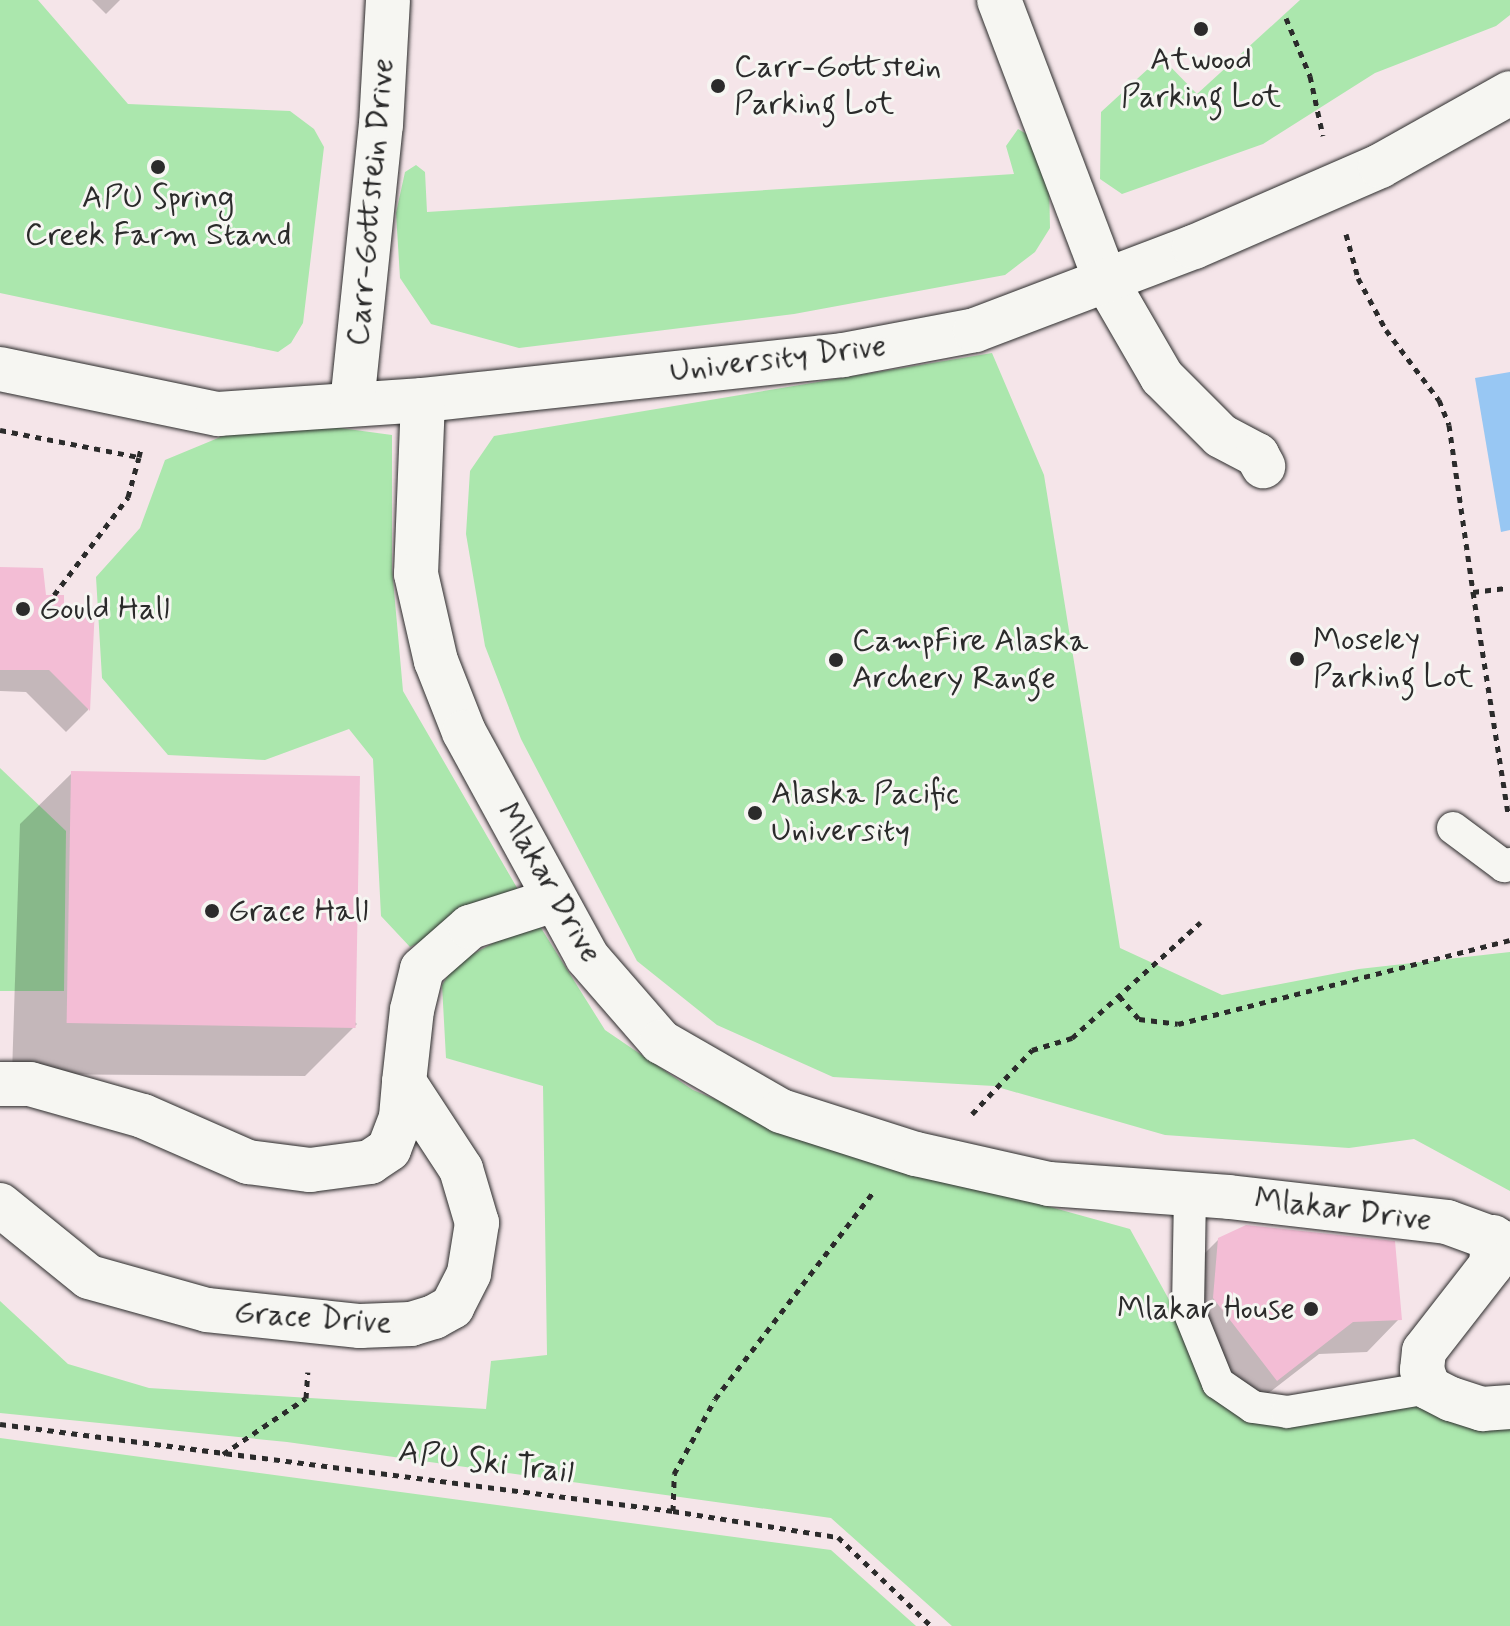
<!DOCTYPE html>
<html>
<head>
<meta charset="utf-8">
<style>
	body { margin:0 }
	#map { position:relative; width:1510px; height:1626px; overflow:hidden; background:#f6f6f2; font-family:Mynerve,sans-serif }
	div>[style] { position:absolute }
	.built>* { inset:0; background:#f5e5e9; transform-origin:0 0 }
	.green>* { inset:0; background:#abe7ad }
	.water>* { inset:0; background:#98c7f3 }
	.shadow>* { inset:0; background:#0003 }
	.building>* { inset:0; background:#f3bdd5; transform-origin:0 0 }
	.path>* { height:5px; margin-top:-2.5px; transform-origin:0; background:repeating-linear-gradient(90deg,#2b2b2b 0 6px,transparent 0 12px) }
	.roads { filter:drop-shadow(0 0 2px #2b2b2b) drop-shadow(0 0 2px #2b2b2b) }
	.service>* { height:32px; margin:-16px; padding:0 16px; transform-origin:16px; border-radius:16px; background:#f6f6f2 }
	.minor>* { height:44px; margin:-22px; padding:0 22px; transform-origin:22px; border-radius:22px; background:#f6f6f2 }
	.dots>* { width:22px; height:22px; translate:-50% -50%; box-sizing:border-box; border:4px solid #f6f6f2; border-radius:50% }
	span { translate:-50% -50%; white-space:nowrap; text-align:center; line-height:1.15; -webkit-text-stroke:6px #f6f6f2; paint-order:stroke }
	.poi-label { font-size:32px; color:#2b2b2b }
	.left { translate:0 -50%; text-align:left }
	.right { translate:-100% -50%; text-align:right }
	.street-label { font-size:32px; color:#2b2b2b }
</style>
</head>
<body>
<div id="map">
	<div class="built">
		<i style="left:0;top:0;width:1510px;height:1626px"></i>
	</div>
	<div class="green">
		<i style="clip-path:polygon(0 0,38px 0,128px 104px,290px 111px,314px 129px,324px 147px,303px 323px,291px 343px,278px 352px,0 293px)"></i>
		<i style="clip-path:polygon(1300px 0,1510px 0,1510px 15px,1496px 26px,1375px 73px,1263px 144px,1122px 194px,1100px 179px,1101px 112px,1161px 57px,1197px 94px)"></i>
		<i style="clip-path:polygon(1018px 129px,1030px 136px,1049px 183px,1050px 228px,1035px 252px,1005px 275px,794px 314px,519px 348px,431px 324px,400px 278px,396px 213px,405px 172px,416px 165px,425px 172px,427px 212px,1014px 174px,1006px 146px)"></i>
		<i style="clip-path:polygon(992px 353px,1044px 475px,1120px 948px,1222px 995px,1359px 969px,1510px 952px,1510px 1191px,1414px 1139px,1349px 1148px,1165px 1135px,994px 1086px,833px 1077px,717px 1025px,637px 961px,521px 739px,485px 646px,466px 534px,470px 471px,494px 436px)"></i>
		<i style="clip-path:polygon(333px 427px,392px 435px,392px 568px,403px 691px,520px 893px,410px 947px,381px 916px,373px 759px,349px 729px,265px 760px,168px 755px,102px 678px,96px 577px,140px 528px,165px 460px,235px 431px)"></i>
		<i style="clip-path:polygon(0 768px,66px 831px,64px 991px,0 991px)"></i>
		<i style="clip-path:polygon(536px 920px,605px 1030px,693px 1090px,827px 1145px,1130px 1229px,1199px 1354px,1276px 1422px,1421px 1402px,1510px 1417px,1510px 1626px,952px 1626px,831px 1518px,287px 1442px,0 1413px,0 1301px,68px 1364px,149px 1388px,486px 1409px,491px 1361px,547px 1355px,543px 1086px,446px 1058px,442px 985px,456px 963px)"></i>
		<i style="clip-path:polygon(0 1438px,831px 1550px,916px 1626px,0 1626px)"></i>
	</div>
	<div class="water">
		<i style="clip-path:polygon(1510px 372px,1510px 530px,1501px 532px,1475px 378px)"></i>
	</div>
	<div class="shadow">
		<i style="clip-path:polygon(92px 0,120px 0,106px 14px)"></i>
		<i style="clip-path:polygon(0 569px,62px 608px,92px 609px,88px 710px,66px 732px,26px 692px,0 691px)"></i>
		<i style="clip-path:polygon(72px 773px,357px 1024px,305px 1076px,12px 1074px,20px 824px)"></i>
		<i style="clip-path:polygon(1219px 1239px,1399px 1319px,1367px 1352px,1319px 1354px,1244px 1412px,1186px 1272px)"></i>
	</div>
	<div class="building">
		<i style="clip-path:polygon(0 567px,43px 568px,46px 595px,64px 595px,64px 606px,95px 607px,90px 711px,49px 670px,0 670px)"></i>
		<i style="left:71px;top:771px;width:289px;height:252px;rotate:1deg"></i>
		<i style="clip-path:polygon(1246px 1225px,1395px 1241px,1402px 1320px,1353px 1322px,1277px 1381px,1213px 1298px,1218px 1238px)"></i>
	</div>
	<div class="path">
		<i style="left:1286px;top:18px;width:63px;rotate:67.5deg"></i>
		<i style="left:1310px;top:76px;width:61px;rotate:77.8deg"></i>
		<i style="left:1346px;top:234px;width:46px;rotate:74.7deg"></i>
		<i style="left:1358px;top:278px;width:59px;rotate:61.7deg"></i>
		<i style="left:1386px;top:330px;width:88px;rotate:52.9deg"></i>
		<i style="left:1439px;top:400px;width:27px;rotate:68deg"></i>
		<i style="left:1449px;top:425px;width:169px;rotate:81.8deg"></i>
		<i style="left:1473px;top:592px;width:35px;rotate:-7deg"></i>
		<i style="left:0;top:430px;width:142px;rotate:11deg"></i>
		<i style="left:139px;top:457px;width:9px;rotate:-77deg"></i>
		<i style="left:1473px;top:592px;width:223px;rotate:81deg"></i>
		<i style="left:54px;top:595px;width:123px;rotate:-52.9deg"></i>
		<i style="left:128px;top:497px;width:41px;rotate:-74.6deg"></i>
		<i style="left:1119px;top:996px;width:30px;rotate:49deg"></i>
		<i style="left:1139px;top:1019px;width:39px;rotate:7deg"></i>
		<i style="left:1178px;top:1024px;width:342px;rotate:-14.2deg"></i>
		<i style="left:972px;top:1114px;width:88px;rotate:-46.8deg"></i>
		<i style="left:1032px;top:1050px;width:42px;rotate:-16.7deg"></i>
		<i style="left:1072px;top:1038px;width:173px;rotate:-42deg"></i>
		<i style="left:0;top:1424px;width:679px;rotate:7.37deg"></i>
		<i style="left:673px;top:1511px;width:167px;rotate:9deg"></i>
		<i style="left:838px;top:1537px;width:129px;rotate:43.7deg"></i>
		<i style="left:223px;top:1454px;width:100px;rotate:-34deg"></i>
		<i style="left:306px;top:1398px;width:26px;rotate:-86deg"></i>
		<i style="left:673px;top:1511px;width:37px;rotate:-88deg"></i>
		<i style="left:674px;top:1474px;width:85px;rotate:-61.3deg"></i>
		<i style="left:715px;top:1399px;width:260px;rotate:-52.6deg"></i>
	</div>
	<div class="roads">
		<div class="service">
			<i style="left:1453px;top:828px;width:64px;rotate:36.7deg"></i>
			<i style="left:1504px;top:866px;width:6px;rotate:-18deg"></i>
			<i style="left:1190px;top:1194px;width:115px;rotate:91deg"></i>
			<i style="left:1188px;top:1309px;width:80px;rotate:67.9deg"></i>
			<i style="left:1218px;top:1383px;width:42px;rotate:34.4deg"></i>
			<i style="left:1253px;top:1407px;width:34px;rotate:8deg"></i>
			<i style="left:1287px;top:1412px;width:144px;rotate:-9.6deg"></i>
		</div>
		<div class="minor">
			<i style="left:999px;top:0;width:296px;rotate:69.2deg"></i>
			<i style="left:1104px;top:277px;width:116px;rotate:59.9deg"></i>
			<i style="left:1162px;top:377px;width:83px;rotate:45deg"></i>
			<i style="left:1221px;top:436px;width:41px;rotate:27.8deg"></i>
			<i style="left:1257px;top:455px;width:13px;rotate:61deg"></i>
			<i style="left:0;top:369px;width:223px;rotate:11.7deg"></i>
			<i style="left:218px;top:414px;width:205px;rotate:-3.9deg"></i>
			<i style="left:423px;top:400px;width:422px;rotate:-6.1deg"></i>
			<i style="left:843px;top:355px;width:134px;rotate:-10.7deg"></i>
			<i style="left:975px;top:330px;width:234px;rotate:-20.8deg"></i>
			<i style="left:1194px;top:247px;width:203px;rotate:-23.5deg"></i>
			<i style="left:1380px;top:166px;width:149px;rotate:-29.3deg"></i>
			<i style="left:423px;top:400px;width:174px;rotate:92.3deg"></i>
			<i style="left:416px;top:574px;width:89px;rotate:77.1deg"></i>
			<i style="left:436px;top:661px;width:76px;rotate:68.5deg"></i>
			<i style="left:464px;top:732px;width:256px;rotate:61.3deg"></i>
			<i style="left:587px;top:957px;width:113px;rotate:49deg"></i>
			<i style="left:661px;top:1042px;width:138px;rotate:29.9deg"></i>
			<i style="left:781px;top:1111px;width:142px;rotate:17.7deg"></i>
			<i style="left:916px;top:1154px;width:136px;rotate:12.7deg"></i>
			<i style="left:1049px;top:1184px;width:180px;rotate:4.1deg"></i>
			<i style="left:1229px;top:1197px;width:219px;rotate:6.5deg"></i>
			<i style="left:1447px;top:1222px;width:67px;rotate:20.1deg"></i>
			<i style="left:352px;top:404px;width:281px;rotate:-84.1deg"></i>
			<i style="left:381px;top:125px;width:125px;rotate:-86.8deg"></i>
			<i style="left:0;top:1084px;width:30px"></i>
			<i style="left:30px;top:1084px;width:117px;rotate:15.8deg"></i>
			<i style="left:143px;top:1116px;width:115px;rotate:23.7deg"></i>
			<i style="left:248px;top:1162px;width:63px;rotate:7.4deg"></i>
			<i style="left:310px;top:1170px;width:61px;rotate:-7.6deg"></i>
			<i style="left:370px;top:1162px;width:23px;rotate:-34deg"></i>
			<i style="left:389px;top:1149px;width:34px;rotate:-69deg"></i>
			<i style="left:401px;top:1117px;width:35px;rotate:-85deg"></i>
			<i style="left:0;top:1205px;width:114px;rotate:39deg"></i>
			<i style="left:89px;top:1277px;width:123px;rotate:15.6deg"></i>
			<i style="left:207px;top:1310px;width:154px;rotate:6deg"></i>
			<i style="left:360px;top:1326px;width:51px;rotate:-2.2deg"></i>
			<i style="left:411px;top:1324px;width:24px;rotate:-17deg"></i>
			<i style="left:434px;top:1317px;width:21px;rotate:-29deg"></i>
			<i style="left:452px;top:1307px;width:38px;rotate:-63deg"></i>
			<i style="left:469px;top:1273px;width:51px;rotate:-80.9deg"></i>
			<i style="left:477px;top:1223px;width:56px;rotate:-106.5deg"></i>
			<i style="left:461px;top:1169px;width:104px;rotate:-123.2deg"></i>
			<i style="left:404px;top:1082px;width:72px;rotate:-83.7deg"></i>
			<i style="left:412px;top:1010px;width:42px;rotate:-76.3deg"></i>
			<i style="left:422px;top:969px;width:64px;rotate:-41.2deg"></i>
			<i style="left:470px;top:927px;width:88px;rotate:-17.8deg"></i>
			<i style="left:1493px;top:1237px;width:28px;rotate:94deg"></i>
			<i style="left:1491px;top:1265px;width:109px;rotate:127.9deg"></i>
			<i style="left:1424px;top:1351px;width:19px;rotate:96deg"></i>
			<i style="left:1422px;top:1370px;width:19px;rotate:69deg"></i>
			<i style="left:1429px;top:1388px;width:25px;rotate:27deg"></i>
			<i style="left:1451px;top:1399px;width:33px;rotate:18deg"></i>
			<i style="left:1482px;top:1409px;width:28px;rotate:-4deg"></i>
		</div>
	</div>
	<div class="dots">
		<i style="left:1201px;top:29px;background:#2b2b2b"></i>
		<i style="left:718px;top:86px;background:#2b2b2b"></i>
		<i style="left:158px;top:167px;background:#2b2b2b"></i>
		<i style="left:23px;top:609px;background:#2b2b2b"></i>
		<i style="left:1297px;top:659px;background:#2b2b2b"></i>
		<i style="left:836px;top:660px;background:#2b2b2b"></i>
		<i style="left:755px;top:813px;background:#2b2b2b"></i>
		<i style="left:212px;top:911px;background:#2b2b2b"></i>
		<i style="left:1311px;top:1309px;background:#2b2b2b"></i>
	</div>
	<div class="poi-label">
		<span style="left:1201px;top:79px">Atwood<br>Parking Lot</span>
		<span class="left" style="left:734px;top:86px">Carr-Gottstein<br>Parking Lot</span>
		<span style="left:158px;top:217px">APU Spring<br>Creek Farm Stand</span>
		<span class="left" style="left:39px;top:609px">Gould Hall</span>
		<span class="left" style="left:1313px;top:659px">Moseley<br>Parking Lot</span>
		<span class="left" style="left:852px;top:660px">CampFire Alaska<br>Archery Range</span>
		<span class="left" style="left:771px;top:813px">Alaska Pacific<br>University</span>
		<span class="left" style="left:228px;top:911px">Grace Hall</span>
		<span class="right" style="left:1295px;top:1309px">Mlakar House</span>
	</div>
	<div class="street-label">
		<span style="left:371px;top:202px;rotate:-85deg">Carr-Gottstein Drive</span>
		<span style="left:778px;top:359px;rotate:-7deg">University Drive</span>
		<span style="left:549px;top:883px;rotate:60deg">Mlakar Drive</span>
		<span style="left:1343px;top:1210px;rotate:7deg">Mlakar Drive</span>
		<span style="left:313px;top:1318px;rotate:4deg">Grace Drive</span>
		<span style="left:486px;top:1463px;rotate:7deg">APU Ski Trail</span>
	</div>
</div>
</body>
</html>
